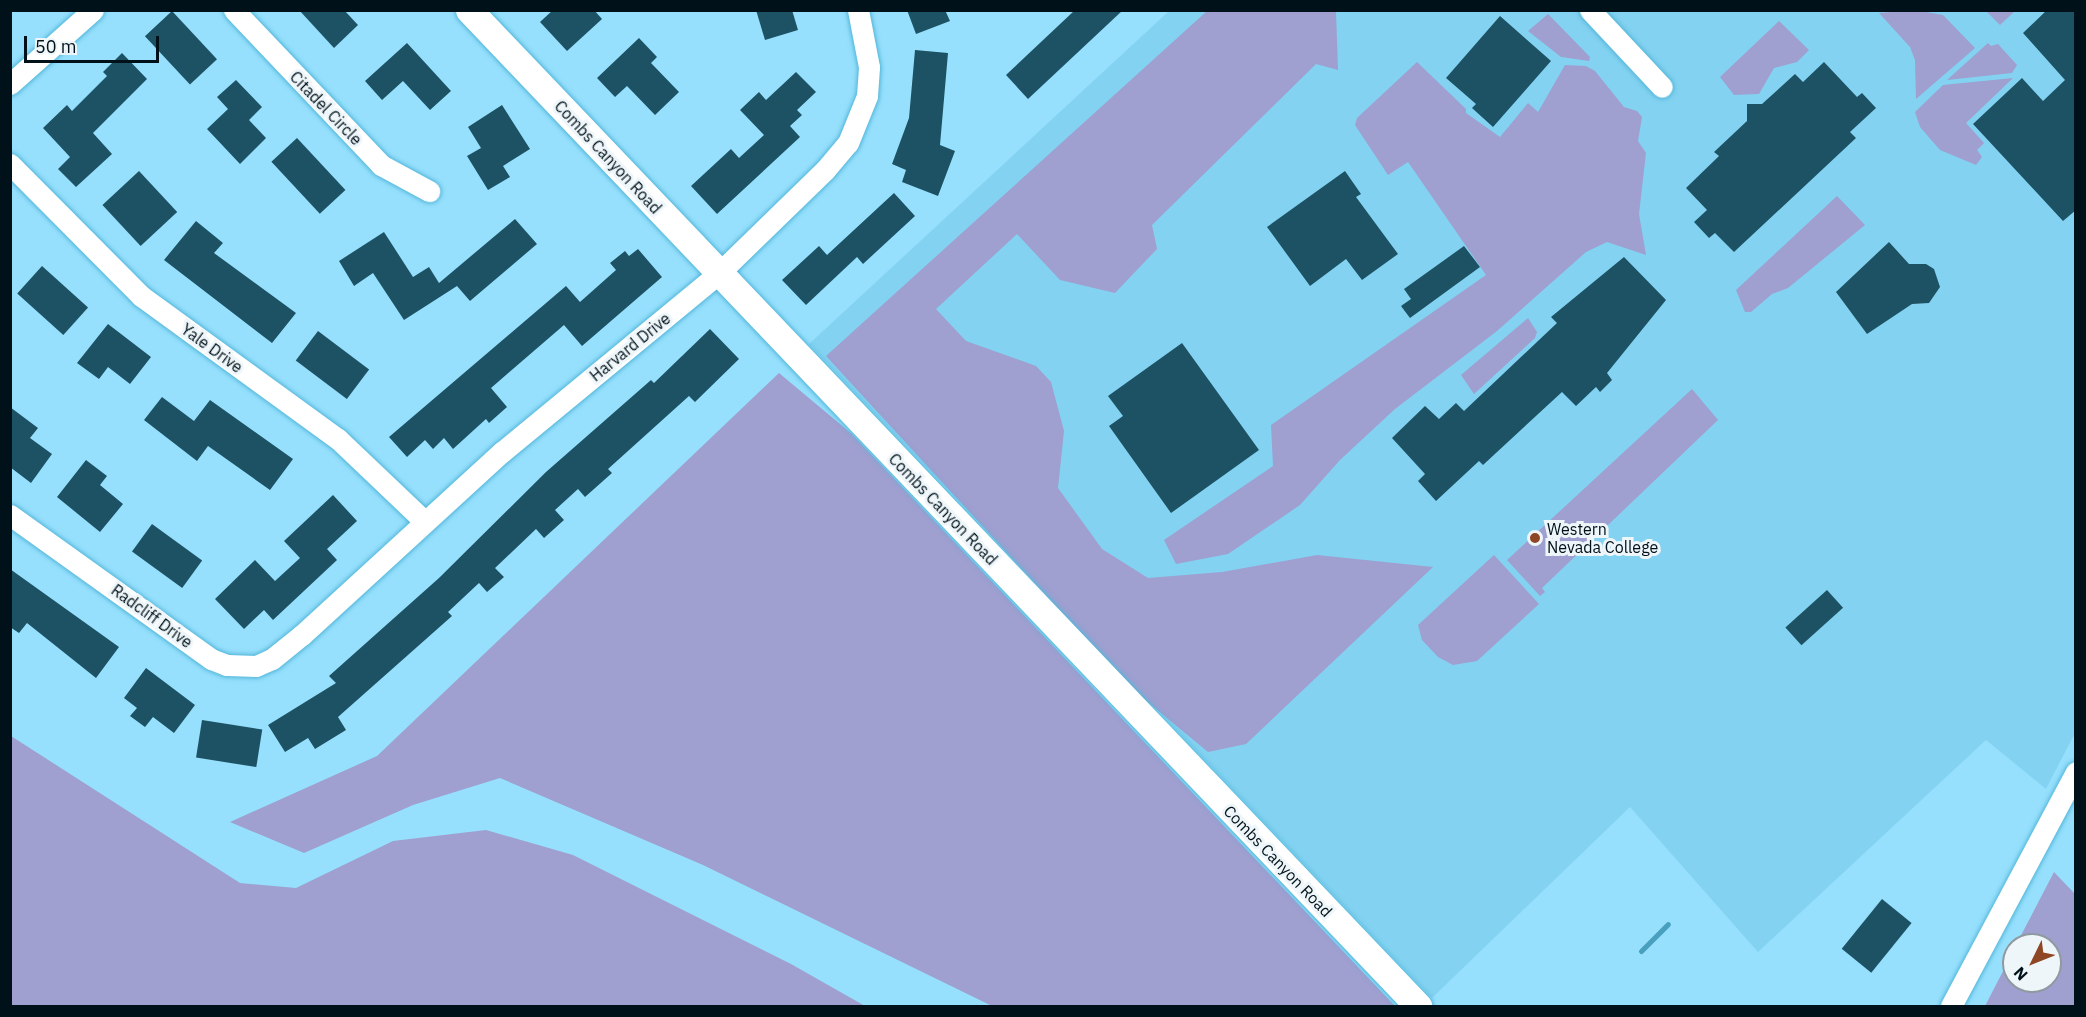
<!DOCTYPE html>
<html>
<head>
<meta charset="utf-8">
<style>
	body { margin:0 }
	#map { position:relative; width:2086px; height:1017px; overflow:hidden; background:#96e0fd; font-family:"IBM Plex Sans",sans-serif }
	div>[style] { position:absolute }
	.built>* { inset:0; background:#83d2f1 }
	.green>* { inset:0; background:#9f9fd0 }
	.stream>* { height:5px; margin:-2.5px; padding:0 2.5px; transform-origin:2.5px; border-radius:2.5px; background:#489fbe }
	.building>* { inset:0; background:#1d5264; transform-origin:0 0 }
	.roads { filter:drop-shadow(0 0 2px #54b6d9) drop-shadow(0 0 2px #54b6d9) }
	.minor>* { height:21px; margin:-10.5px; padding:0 10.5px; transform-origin:10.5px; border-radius:10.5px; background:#fff }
	.tertiary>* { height:27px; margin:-13.5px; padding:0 13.5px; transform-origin:13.5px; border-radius:13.5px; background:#fff }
	.dots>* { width:16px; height:16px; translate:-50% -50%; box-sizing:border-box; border:3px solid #eef6fa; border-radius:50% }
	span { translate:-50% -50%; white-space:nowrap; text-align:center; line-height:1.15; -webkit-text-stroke:6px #eef6fa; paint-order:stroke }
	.street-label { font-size:16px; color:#001119 }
	.poi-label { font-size:16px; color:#001119 }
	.left { translate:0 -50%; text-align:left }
	.frame { position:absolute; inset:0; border:12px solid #001119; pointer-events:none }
	.north { position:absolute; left:2002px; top:933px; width:60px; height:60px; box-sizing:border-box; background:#eef6fa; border:2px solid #8f9aa0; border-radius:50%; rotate:227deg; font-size:16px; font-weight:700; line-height:24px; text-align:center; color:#001119 }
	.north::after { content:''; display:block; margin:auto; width:21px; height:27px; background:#8e4624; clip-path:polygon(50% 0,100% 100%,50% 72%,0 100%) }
	.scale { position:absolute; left:24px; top:36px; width:135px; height:27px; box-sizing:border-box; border:3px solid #001119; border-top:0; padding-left:8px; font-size:18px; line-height:21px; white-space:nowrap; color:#001119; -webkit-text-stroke:4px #eef6fa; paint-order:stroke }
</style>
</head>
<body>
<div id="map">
	<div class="built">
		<i style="clip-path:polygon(1169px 11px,2075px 11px,2075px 733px,2046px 789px,1986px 740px,1758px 952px,1630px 807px,1432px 998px,809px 344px)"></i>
	</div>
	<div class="green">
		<i style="clip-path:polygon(1915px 10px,1943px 15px,1975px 48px,1916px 99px,1915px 60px,1910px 47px,1879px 13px)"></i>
		<i style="clip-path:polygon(1207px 11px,1336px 11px,1338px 70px,1316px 64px,1152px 225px,1157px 249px,1115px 293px,1060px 280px,1017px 234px,936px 309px,966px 341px,1036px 366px,1051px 382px,1064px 431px,1058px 488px,1102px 549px,1148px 578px,1222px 572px,1317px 555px,1433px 567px,1246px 744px,1208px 752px,1133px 690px,826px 356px)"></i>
		<i style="clip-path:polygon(1986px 11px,2015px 11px,2000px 25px)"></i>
		<i style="clip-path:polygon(1548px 14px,1590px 57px,1589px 61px,1561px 57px,1528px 31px)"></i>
		<i style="clip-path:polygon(1779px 21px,1809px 50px,1797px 62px,1774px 68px,1759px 94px,1734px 95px,1720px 77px)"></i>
		<i style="clip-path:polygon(1988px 43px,1991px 46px,1998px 44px,2017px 65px,2012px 73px,1947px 80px)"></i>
		<i style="clip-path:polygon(1417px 62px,1466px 109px,1466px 113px,1500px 137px,1528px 103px,1538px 112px,1565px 65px,1586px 66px,1595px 71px,1624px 107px,1637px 111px,1642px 117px,1638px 141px,1646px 153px,1639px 214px,1646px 255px,1607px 242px,1586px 252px,1497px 331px,1395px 409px,1340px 460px,1300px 505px,1228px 554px,1176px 564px,1164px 540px,1273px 466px,1271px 425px,1486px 275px,1408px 162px,1388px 175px,1355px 125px,1357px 118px)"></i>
		<i style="clip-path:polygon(2013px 78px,1966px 123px,1984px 143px,1977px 150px,1982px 157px,1976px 165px,1940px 150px,1920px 127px,1915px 112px,1943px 85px)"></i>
		<i style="clip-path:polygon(1837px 196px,1865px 225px,1788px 288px,1772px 294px,1751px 312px,1745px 312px,1736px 290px)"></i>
		<i style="clip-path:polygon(1528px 318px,1537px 332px,1535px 338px,1474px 394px,1461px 375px)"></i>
		<i style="clip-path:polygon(779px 373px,852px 434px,1395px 1006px,992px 1006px,703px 865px,500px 778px,413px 805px,304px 853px,230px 822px,377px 756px)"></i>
		<i style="clip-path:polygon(1692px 389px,1718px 420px,1542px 588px,1545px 592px,1540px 596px,1507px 560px)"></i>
		<i style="clip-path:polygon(1494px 555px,1539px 604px,1477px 661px,1453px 665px,1438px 657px,1422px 640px,1418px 625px)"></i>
		<i style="clip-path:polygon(11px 736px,240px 883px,296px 888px,393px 841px,486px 830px,573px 855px,791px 964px,865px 1006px,11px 1006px)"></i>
		<i style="clip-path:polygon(2054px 872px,2075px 894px,2075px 1006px,1985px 1006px,2014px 950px,2014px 981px,2050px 981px,2050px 945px,2016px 945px)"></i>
	</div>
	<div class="stream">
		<i style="left:1641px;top:951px;width:38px;rotate:-45deg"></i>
	</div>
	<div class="building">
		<i style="clip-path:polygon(299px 10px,344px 10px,358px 25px,334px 48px)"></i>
		<i style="clip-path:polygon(553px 10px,594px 10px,602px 19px,567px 51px,540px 22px)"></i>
		<i style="clip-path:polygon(756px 10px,792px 10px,798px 30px,765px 40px)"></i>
		<i style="clip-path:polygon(907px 10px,945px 10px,950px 21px,916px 34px)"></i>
		<i style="clip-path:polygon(1075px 10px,1123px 10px,1028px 99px,1006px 75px)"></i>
		<i style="clip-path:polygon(2047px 10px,2076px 10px,2076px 210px,2063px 221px,1973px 124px,2022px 78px,2043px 101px,2065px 80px,2023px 33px)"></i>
		<i style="left:172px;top:11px;width:66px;height:37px;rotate:47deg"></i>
		<i style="clip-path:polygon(1500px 16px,1551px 61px,1493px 127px,1472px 108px,1476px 104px,1446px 78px)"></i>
		<i style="clip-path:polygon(639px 38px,657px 57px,651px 63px,679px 92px,655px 115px,627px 86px,615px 97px,597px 78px)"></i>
		<i style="clip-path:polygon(407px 43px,451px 91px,430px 110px,403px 81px,382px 100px,365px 81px)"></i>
		<i style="clip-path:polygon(915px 50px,948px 53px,940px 145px,955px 151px,938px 196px,902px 182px,906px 170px,892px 164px,909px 118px)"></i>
		<i style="clip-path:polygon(122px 53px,147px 79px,93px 133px,112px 154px,76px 187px,58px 169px,70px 157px,43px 128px,67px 105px,72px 111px,107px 76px,103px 72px)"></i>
		<i style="clip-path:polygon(1824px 62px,1857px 97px,1862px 93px,1876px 108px,1850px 132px,1856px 138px,1734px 252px,1715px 233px,1709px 238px,1694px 222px,1707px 210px,1686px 188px,1719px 156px,1714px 152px,1747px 121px,1747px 104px,1762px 104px,1795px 74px,1803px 82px)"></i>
		<i style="clip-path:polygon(796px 72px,816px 92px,797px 110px,802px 115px,790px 126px,800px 137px,717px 214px,691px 186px,731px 149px,739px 158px,764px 135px,740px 110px,759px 92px,766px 100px)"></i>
		<i style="clip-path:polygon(236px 80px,262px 107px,249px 120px,266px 138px,240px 164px,207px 129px,228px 109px,217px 97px)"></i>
		<i style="clip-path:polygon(502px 105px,530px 149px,503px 166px,510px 177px,488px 190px,467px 156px,481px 148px,468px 127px)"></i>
		<i style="left:297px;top:138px;width:71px;height:35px;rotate:47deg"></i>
		<i style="left:139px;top:171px;width:56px;height:50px;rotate:47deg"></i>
		<i style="clip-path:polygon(1345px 171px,1361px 194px,1356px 197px,1398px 254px,1362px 280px,1346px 259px,1310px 286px,1267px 227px)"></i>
		<i style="clip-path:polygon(894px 193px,915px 216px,863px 264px,857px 257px,806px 305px,782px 280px,819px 246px,827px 255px)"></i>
		<i style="clip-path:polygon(515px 219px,537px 244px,470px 301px,457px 286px,404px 320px,373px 273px,354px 286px,339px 261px,384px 232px,413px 277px,429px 267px,439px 283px)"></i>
		<i style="clip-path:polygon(196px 221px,223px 243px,214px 253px,296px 313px,272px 343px,164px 260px)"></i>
		<i style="clip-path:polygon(1889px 242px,1909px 264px,1926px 264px,1934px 269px,1940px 287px,1929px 303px,1912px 304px,1867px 334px,1836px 292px)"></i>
		<i style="clip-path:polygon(1464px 246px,1480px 267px,1410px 318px,1401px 306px,1411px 299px,1404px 289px)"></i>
		<i style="clip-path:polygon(638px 249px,662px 277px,582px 346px,564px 325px,491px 388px,507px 407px,489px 423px,486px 419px,453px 449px,444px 438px,433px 449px,425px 440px,407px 457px,389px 437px,566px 286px,580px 302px,616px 270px,610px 263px,625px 251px,629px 256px)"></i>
		<i style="clip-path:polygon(1624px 257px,1666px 300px,1607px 373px,1612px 380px,1600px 392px,1596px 387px,1576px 406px,1562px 392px,1483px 465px,1479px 461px,1436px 501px,1418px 481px,1425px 474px,1392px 438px,1425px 406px,1439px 419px,1456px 403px,1464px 411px,1557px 323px,1551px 317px)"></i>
		<i style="left:42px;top:266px;width:62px;height:37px;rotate:42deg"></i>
		<i style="clip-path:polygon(108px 324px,151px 357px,130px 384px,108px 367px,99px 379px,77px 363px)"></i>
		<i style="clip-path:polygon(710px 329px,739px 359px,695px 402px,689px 396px,608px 469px,612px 473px,585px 497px,578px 489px,555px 510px,564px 520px,544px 538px,536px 529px,495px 568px,504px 577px,487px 592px,479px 583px,448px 612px,452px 616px,338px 717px,346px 730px,315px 749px,308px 738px,285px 752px,268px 725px,336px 683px,329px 676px,439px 578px,546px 472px,651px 380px,654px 383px)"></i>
		<i style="left:318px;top:331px;width:64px;height:37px;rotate:37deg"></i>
		<i style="clip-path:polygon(1182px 343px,1259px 450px,1171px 513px,1109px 426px,1123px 416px,1108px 396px)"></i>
		<i style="clip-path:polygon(162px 397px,194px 421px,210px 400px,293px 459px,270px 490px,208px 446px,197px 461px,144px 420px)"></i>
		<i style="clip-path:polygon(10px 407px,38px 428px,30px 438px,52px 454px,31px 483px,10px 467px)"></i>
		<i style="clip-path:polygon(86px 460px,107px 476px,100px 485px,123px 504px,100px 532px,57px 497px)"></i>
		<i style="clip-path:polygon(333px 495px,357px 521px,327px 549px,337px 560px,273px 620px,264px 610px,244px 629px,215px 599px,255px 560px,275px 581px,300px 558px,284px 541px)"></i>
		<i style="left:152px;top:524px;width:62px;height:34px;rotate:36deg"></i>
		<i style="clip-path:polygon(10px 569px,119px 647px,96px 678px,27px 623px,19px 633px,10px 627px)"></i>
		<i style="left:1827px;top:590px;width:24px;height:56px;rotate:48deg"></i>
		<i style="clip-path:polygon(146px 668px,195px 705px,174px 733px,153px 717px,145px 727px,130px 716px,137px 708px,124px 698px)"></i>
		<i style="left:202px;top:720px;width:61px;height:38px;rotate:9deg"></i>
		<i style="left:1882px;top:899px;width:38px;height:64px;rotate:39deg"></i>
	</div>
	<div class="roads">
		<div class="minor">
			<i style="left:234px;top:10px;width:214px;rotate:46.5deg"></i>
			<i style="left:381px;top:165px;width:55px;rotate:28.4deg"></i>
			<i style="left:1590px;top:10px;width:105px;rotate:46.9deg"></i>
			<i style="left:10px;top:84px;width:111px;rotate:-41.7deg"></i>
			<i style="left:10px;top:164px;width:186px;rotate:45.2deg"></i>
			<i style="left:141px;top:296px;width:243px;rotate:36deg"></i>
			<i style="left:338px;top:439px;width:117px;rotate:43.6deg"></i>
			<i style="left:10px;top:515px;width:247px;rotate:35.6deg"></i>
			<i style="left:211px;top:659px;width:17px;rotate:21deg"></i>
			<i style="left:227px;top:665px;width:29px;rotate:2deg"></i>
			<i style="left:256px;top:666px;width:17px;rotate:-24deg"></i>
			<i style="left:272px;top:659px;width:38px;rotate:-39deg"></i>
			<i style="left:302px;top:635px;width:271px;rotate:-42.5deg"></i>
			<i style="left:502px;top:452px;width:280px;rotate:-39.5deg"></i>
			<i style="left:718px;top:274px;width:149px;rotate:-44.2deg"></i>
			<i style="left:825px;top:170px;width:35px;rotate:-50deg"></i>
			<i style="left:848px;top:143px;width:51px;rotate:-68deg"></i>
			<i style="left:867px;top:96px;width:29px;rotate:-86deg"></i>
			<i style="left:869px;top:67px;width:58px;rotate:-100.9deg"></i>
			<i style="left:1951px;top:1006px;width:265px;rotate:-61.9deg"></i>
		</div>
		<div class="tertiary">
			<i style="left:469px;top:10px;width:1376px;rotate:46.38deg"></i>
		</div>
	</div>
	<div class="dots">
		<i style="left:1535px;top:538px;background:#8e4624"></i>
	</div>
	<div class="street-label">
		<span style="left:326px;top:108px;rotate:46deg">Citadel Circle</span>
		<span style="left:608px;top:157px;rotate:47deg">Combs Canyon Road</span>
		<span style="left:630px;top:347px;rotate:-39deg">Harvard Drive</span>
		<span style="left:212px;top:348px;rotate:36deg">Yale Drive</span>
		<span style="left:943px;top:509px;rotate:46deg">Combs Canyon Road</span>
		<span style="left:152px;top:616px;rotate:36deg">Radcliff Drive</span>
		<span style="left:1278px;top:861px;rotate:46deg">Combs Canyon Road</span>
	</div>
	<div class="poi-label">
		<span class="left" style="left:1547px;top:538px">Western<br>Nevada College</span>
	</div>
	<div class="frame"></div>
	<div class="north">N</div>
	<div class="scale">50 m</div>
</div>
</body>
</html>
